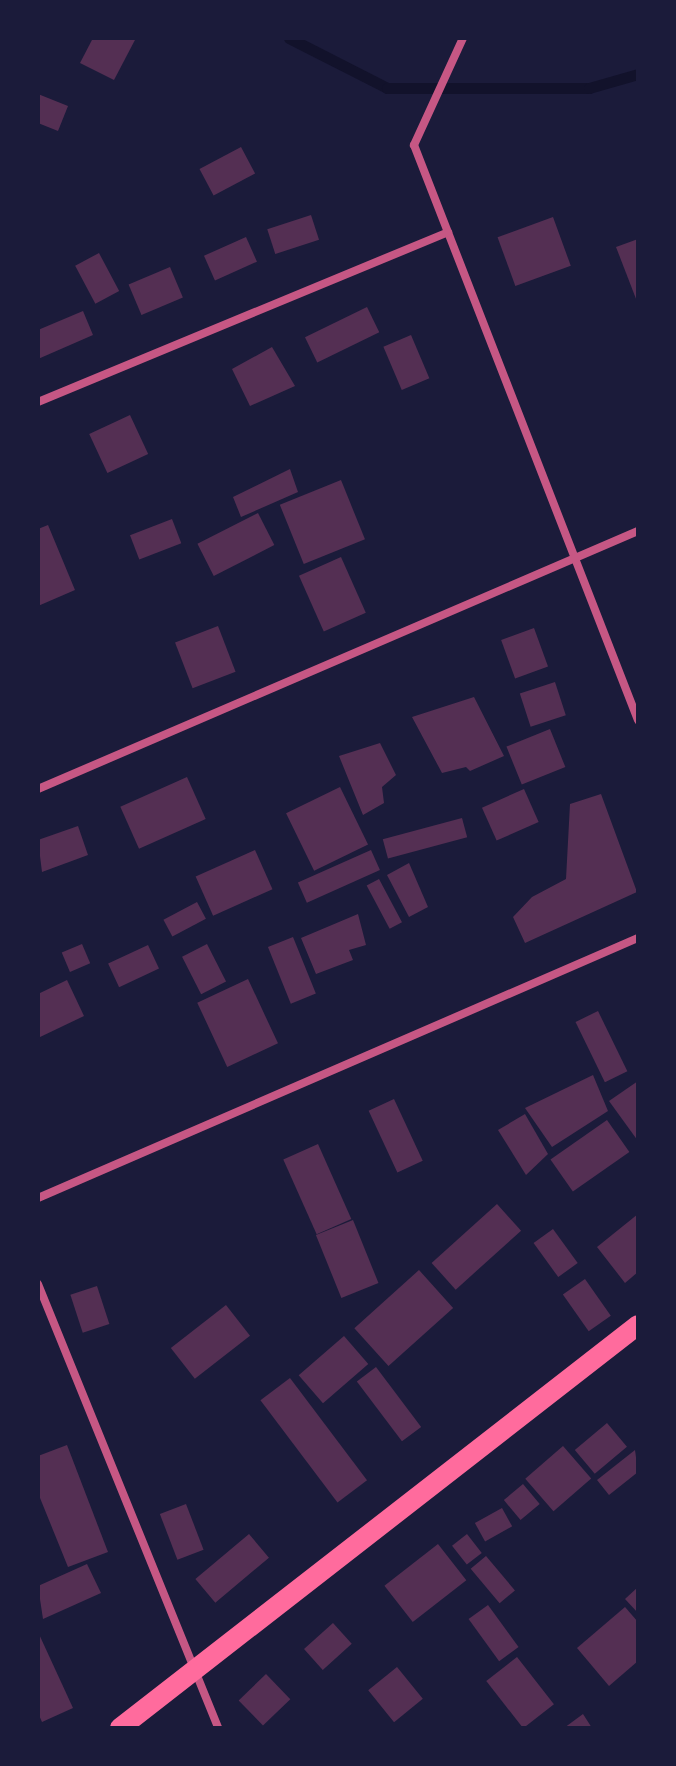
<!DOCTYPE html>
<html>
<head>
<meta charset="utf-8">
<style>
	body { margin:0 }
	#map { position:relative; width:676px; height:1766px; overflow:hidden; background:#1b1b3a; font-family:"Roboto Condensed",sans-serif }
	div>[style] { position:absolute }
	.stream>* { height:11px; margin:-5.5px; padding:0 5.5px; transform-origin:5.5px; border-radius:5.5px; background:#12122b }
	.building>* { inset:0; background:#542f53; transform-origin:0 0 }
	.minor>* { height:8px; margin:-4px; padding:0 4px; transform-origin:4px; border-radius:4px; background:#c65784 }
	.primary>* { height:20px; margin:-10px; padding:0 10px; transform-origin:10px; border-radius:10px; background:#ff6b9d }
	span { translate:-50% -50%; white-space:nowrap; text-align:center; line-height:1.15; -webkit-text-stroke:6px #1b1b3a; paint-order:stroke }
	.frame { position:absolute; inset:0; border:40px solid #1b1b3a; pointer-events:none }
</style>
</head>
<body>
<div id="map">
	<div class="stream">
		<i style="left:289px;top:38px;width:110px;rotate:27deg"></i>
		<i style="left:387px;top:88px;width:202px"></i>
		<i style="left:589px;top:88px;width:51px;rotate:-15.9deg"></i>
	</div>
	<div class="building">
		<i style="clip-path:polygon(93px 38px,136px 38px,114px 80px,80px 63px)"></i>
		<i style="clip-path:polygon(38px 94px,68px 106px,58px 131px,38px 123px)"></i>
		<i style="left:241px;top:147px;width:30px;height:47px;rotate:62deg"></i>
		<i style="left:311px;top:215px;width:26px;height:46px;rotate:72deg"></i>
		<i style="left:553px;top:217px;width:52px;height:59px;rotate:70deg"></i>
		<i style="left:246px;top:237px;width:27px;height:46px;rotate:66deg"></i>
		<i style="clip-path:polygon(638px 239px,638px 304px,616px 247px)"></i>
		<i style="left:99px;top:253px;width:43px;height:27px;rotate:62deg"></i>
		<i style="left:170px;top:267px;width:33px;height:45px;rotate:67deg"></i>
		<i style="left:367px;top:307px;width:28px;height:69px;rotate:64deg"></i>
		<i style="clip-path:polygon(83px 311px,93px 335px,38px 359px,38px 330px)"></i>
		<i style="left:411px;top:335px;width:47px;height:30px;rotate:67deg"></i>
		<i style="clip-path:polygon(272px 347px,295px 386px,250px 406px,232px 369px)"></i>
		<i style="left:130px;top:415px;width:43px;height:45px;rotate:65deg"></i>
		<i style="clip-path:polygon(290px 469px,298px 492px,241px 517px,233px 497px)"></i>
		<i style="left:341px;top:480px;width:64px;height:66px;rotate:68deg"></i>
		<i style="left:258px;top:513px;width:36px;height:68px;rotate:63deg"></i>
		<i style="left:172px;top:519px;width:26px;height:45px;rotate:69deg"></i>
		<i style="clip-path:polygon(48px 525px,75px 590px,38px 606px,38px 529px)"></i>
		<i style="left:341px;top:557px;width:61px;height:46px;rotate:66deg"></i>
		<i style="left:218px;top:626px;width:49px;height:46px;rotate:69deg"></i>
		<i style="left:534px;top:628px;width:41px;height:35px;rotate:70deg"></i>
		<i style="left:555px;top:682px;width:35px;height:37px;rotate:72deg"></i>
		<i style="clip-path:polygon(474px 697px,504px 756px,470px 771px,466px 767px,442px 773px,412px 717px)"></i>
		<i style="left:550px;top:729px;width:41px;height:47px;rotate:68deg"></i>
		<i style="clip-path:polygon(380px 743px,396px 775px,382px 787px,384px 803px,363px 815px,339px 756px)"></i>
		<i style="left:187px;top:777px;width:46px;height:73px;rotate:66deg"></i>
		<i style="left:340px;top:787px;width:64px;height:60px;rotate:64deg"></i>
		<i style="left:524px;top:789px;width:36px;height:46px;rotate:66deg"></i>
		<i style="clip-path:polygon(601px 794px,637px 892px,525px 943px,513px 917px,532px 897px,566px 879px,570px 804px)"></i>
		<i style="left:462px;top:818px;width:20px;height:82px;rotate:75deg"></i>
		<i style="clip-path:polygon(78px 826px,88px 855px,42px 872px,38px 840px)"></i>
		<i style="left:255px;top:850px;width:43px;height:65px;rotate:66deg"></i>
		<i style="left:371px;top:850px;width:22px;height:80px;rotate:66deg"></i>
		<i style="clip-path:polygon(409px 863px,428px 907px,409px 917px,387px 875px)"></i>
		<i style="left:379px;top:879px;width:49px;height:14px;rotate:62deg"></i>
		<i style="left:197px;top:902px;width:19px;height:38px;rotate:62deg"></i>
		<i style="clip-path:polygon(358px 914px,366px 945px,349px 950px,353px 960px,316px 974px,301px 938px)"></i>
		<i style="left:293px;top:937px;width:61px;height:27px;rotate:68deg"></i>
		<i style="left:82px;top:944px;width:21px;height:22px;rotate:67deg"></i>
		<i style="left:207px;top:944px;width:42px;height:28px;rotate:63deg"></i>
		<i style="left:148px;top:945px;width:26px;height:44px;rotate:65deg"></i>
		<i style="left:248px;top:979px;width:71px;height:56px;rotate:65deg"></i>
		<i style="clip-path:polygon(67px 980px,84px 1016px,38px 1038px,38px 994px)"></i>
		<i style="left:598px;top:1011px;width:67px;height:25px;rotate:64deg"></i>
		<i style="clip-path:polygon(593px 1075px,608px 1111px,552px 1147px,525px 1108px)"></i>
		<i style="clip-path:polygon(638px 1081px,638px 1141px,609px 1101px)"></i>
		<i style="left:394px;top:1099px;width:68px;height:28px;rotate:65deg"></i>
		<i style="clip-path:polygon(525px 1114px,548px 1154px,526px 1175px,498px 1130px)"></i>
		<i style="left:607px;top:1120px;width:39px;height:69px;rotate:55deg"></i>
		<i style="left:318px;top:1144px;width:82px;height:38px;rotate:66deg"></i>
		<i style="left:497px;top:1204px;width:36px;height:88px;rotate:48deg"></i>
		<i style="clip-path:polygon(638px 1214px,638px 1272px,625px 1283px,597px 1247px)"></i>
		<i style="left:353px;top:1220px;width:68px;height:40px;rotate:68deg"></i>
		<i style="left:553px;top:1229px;width:42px;height:24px;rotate:54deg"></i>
		<i style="left:419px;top:1270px;width:51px;height:87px;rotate:48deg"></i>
		<i style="left:585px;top:1279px;width:45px;height:27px;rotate:55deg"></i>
		<i style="left:97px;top:1286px;width:40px;height:28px;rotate:72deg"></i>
		<i style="left:226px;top:1305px;width:39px;height:70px;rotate:52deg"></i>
		<i style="left:344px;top:1336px;width:37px;height:60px;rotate:49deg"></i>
		<i style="left:376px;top:1367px;width:75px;height:24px;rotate:53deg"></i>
		<i style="left:290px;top:1378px;width:128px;height:37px;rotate:53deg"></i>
		<i style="left:607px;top:1423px;width:31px;height:42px;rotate:50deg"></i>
		<i style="clip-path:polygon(67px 1445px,108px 1552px,68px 1567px,38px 1493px,38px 1456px)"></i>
		<i style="left:563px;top:1446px;width:43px;height:50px;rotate:49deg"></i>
		<i style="clip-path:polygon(635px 1450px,638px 1472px,609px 1495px,597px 1480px)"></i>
		<i style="left:523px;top:1484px;width:26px;height:25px;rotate:50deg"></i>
		<i style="left:186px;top:1504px;width:49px;height:28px;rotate:69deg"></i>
		<i style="left:502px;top:1508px;width:21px;height:31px;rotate:61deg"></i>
		<i style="left:249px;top:1534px;width:31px;height:70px;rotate:50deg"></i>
		<i style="left:467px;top:1534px;width:24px;height:19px;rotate:52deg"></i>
		<i style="left:438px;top:1544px;width:46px;height:68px;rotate:52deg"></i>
		<i style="left:486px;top:1556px;width:45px;height:20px;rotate:50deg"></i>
		<i style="clip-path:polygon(87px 1564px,101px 1593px,43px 1619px,38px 1586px)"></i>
		<i style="clip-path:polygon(638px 1587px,638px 1613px,625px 1599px)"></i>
		<i style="left:488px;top:1605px;width:52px;height:24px;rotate:54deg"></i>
		<i style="clip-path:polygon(625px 1607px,638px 1622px,638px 1661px,609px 1686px,577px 1648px)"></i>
		<i style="left:333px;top:1623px;width:28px;height:39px;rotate:48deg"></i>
		<i style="clip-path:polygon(38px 1632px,73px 1708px,42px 1722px,38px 1713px)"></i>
		<i style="left:517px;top:1657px;width:60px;height:39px;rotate:52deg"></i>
		<i style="left:397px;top:1667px;width:41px;height:37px;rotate:51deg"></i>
		<i style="left:266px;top:1674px;width:35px;height:38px;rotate:46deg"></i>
		<i style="clip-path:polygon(583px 1714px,592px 1728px,564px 1728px)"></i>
	</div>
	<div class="minor">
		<i style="left:463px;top:38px;width:118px;rotate:114.6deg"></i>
		<i style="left:414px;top:145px;width:617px;rotate:68.72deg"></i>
		<i style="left:38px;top:402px;width:444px;rotate:-22.5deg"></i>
		<i style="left:38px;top:789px;width:653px;rotate:-23.27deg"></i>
		<i style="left:38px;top:1198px;width:654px;rotate:-23.43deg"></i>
		<i style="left:38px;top:1284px;width:479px;rotate:67.9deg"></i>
	</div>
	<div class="primary">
		<i style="left:120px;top:1728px;width:656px;rotate:-37.88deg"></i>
	</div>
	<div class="frame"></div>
</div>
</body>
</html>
